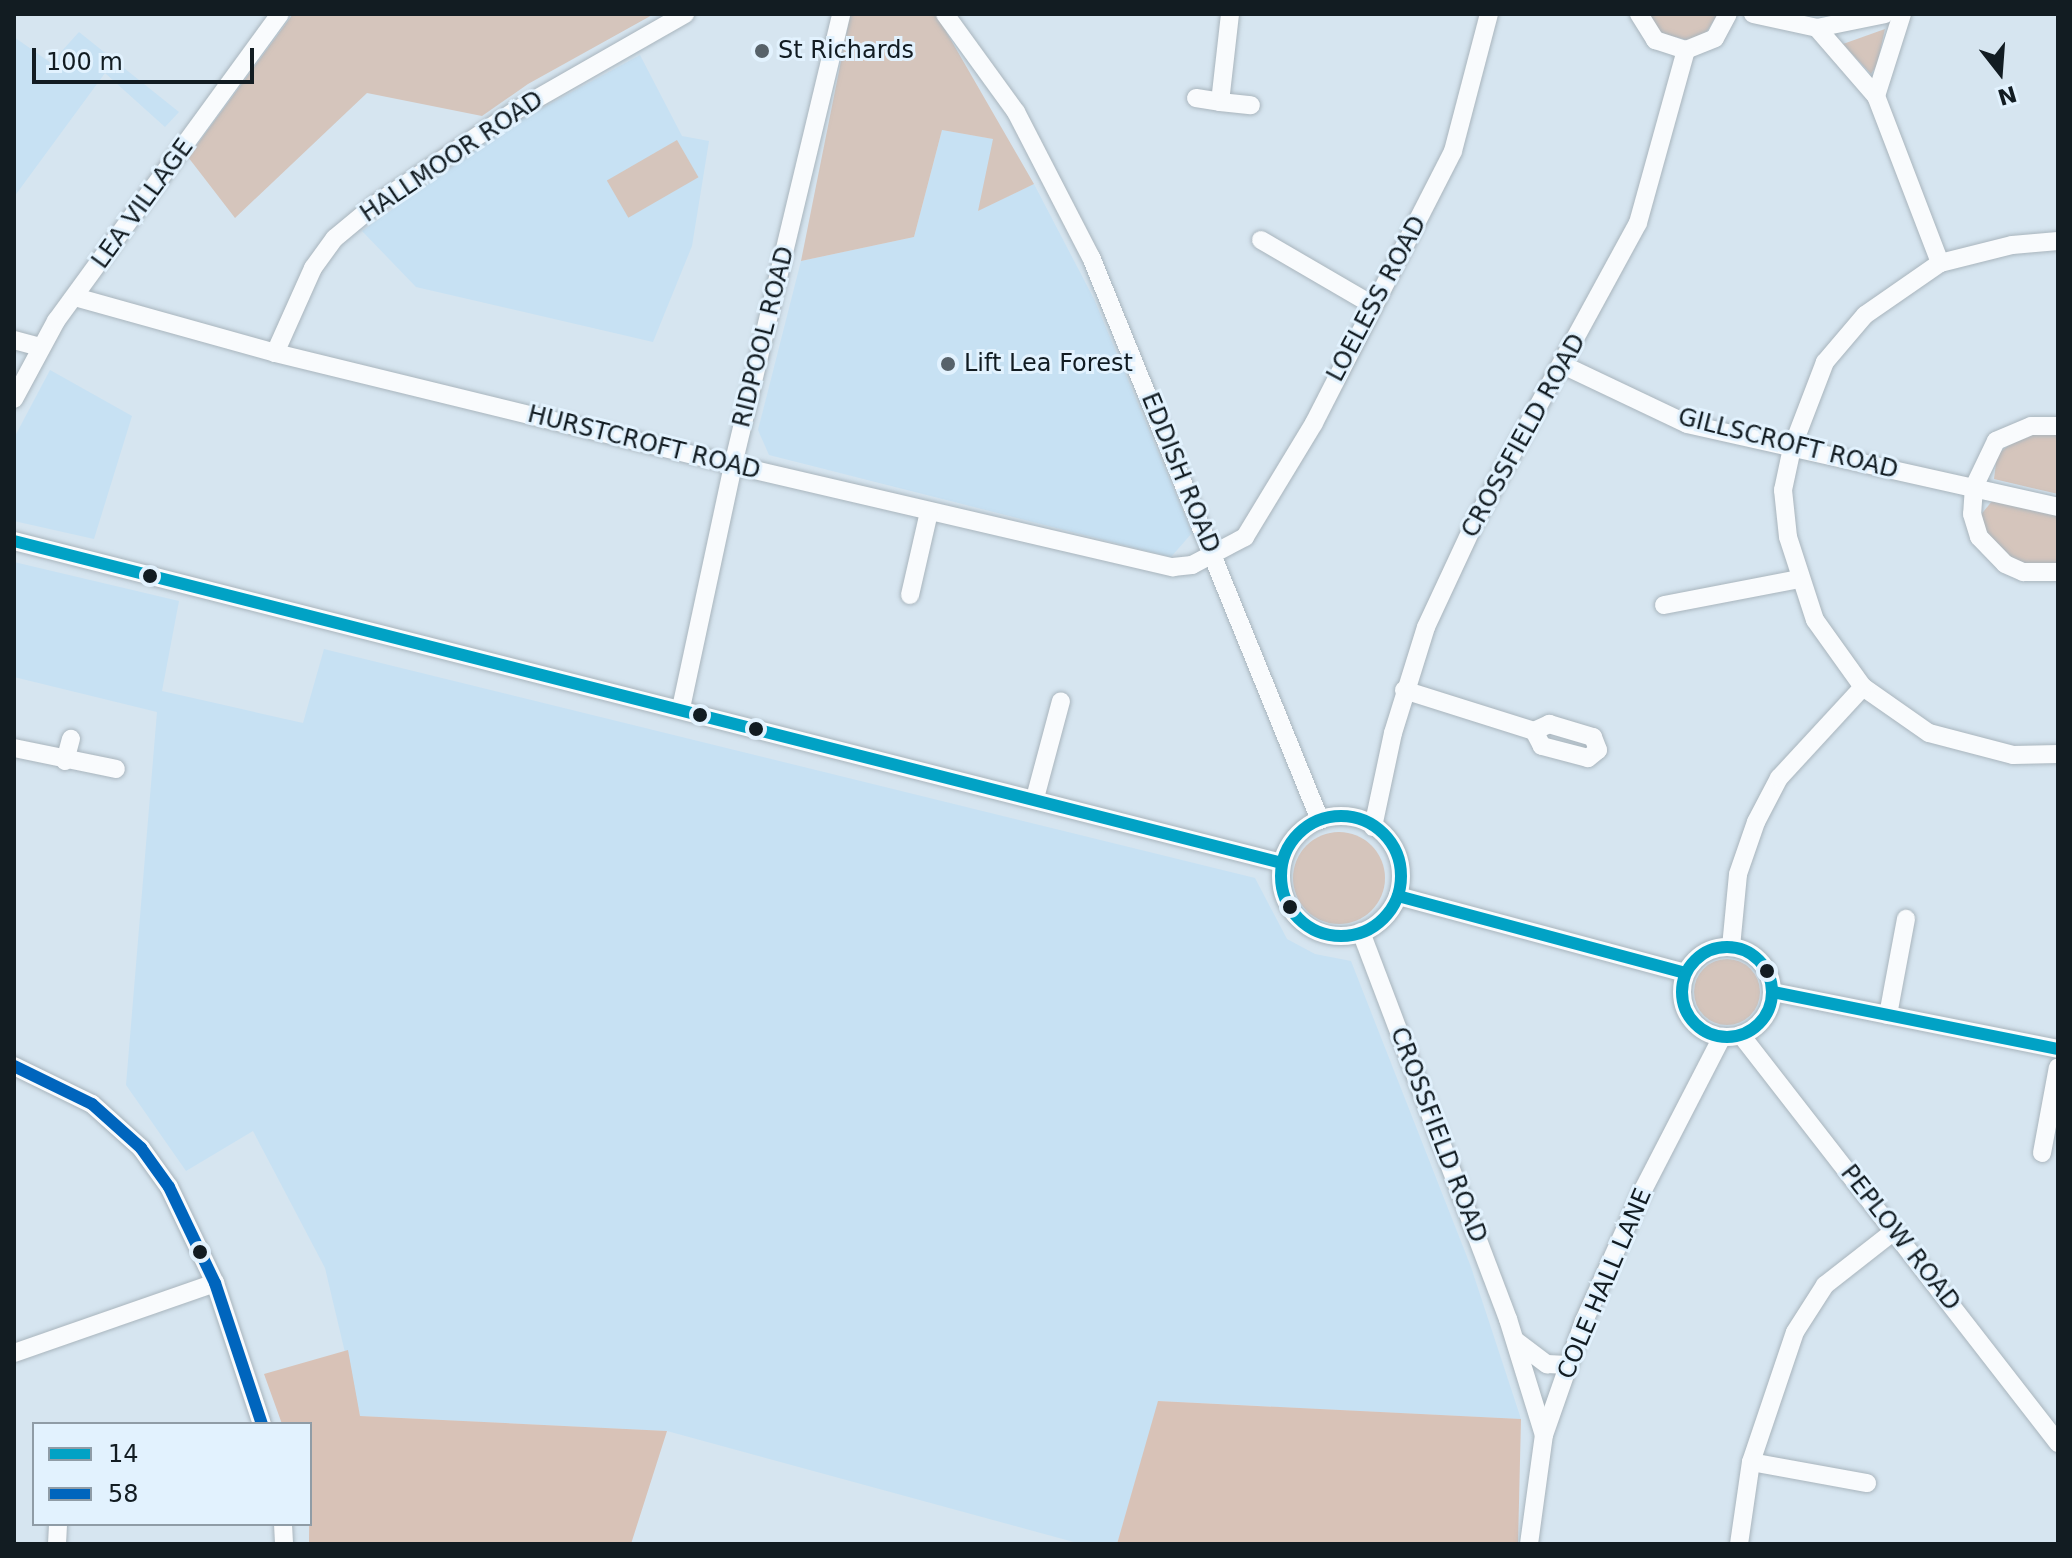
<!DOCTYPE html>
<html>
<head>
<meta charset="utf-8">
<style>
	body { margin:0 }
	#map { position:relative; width:2072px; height:1558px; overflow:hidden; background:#d6e5f0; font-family:"DejaVu Sans",sans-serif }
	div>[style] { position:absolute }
	.built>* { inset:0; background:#c7e1f3 }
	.green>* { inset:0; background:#d5c5bc; transform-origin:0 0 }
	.round { border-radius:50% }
	.forest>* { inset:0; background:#d8c2b7 }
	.roads { filter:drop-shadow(0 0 2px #a9b5bd) drop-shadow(0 0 2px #a9b5bd) }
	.minor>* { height:18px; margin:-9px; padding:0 9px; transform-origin:9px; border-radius:9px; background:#f9fbfd }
	.minor>.ring { margin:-9px; padding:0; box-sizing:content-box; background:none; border:18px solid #f9fbfd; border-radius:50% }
	.bus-1>* { height:12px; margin:-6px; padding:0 6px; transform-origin:6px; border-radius:6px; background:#01a2c5 }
	.bus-1>.ring { margin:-6px; padding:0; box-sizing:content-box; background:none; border:12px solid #01a2c5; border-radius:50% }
	.bus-2>* { height:12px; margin:-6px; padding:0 6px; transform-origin:6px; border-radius:6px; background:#0065bd }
	.dots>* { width:22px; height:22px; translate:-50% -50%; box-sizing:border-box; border:4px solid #e2f2fe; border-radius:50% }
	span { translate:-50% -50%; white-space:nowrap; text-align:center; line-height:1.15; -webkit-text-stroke:6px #e2f2fe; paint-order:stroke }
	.poi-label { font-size:24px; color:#121c22 }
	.left { translate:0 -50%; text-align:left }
	.street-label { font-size:24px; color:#121c22 }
	.frame { position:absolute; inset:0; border:16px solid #121c22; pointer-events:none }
	.legend { position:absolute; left:32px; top:1422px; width:280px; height:104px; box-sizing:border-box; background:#e2f2fe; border:2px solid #8f9ca6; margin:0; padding:10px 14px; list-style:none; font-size:24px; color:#121c22 }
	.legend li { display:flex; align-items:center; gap:16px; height:40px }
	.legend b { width:40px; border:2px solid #8f9ca6 }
	.north { position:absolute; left:1960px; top:32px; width:80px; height:80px; -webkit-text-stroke:6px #e2f2fe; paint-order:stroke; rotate:163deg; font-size:22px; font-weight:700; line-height:32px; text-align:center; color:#121c22 }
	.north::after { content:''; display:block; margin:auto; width:28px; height:36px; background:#121c22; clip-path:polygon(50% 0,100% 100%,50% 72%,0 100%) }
	.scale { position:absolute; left:32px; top:48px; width:222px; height:36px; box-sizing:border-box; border:4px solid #121c22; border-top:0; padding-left:10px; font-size:24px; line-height:28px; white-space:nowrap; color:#121c22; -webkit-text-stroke:6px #e2f2fe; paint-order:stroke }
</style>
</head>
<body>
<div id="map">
	<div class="built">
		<i style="clip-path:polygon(79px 32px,179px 112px,165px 127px,105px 73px,14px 197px,14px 37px,51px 63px)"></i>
		<i style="clip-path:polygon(640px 55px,682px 136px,709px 141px,692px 246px,653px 342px,416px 287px,362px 231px,511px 125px)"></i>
		<i style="clip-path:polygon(942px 130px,994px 139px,979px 210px,1034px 184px,1094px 299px,1192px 533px,1171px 557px,769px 455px,758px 430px,801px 261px,914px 237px)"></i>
		<i style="clip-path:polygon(50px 370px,132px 416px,94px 539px,14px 521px,14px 438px)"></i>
		<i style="clip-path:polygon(14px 562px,179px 601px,162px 691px,303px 723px,324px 649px,1255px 878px,1287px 939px,1315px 954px,1351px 961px,1471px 1267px,1521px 1419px,1159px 1401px,1117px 1544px,1081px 1544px,667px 1431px,360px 1416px,325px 1268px,253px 1131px,186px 1171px,126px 1085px,157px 712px,14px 677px)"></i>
		<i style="clip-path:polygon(417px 1540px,435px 1544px,309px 1544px,309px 1543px)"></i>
	</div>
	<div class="green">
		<i style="clip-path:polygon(293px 14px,654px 14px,528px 84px,482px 116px,367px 93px,235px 218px,188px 157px)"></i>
		<i style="clip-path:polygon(936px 14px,1034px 184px,978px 211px,993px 139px,942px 130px,914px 237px,801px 261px,850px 16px)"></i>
		<i style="clip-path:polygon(1649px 14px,1718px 14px,1705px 34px,1691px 41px,1660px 33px)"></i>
		<i style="clip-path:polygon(1885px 29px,1877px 65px,1871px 74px,1843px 44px)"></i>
		<i style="left:677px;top:140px;width:43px;height:81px;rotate:60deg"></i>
		<i style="clip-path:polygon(2041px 433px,2058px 435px,2058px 494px,1994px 479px,1997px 455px,2016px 439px)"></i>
		<i style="clip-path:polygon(1993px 500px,2058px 513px,2058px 565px,2026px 568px,1986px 542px,1979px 517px)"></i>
		<i class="round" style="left:1293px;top:832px;width:92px;height:92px"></i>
		<i class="round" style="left:1694px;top:959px;width:66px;height:66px"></i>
	</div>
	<div class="forest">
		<i style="clip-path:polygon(348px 1350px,360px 1416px,667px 1431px,631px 1544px,309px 1543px,310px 1424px,282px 1424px,264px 1374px)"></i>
		<i style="clip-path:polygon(1158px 1401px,1521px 1419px,1518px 1544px,1117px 1544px)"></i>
	</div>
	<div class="roads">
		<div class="minor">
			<i style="left:945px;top:14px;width:121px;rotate:54.1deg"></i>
			<i style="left:1016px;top:112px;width:163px;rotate:62.7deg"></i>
			<i style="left:1091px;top:257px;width:608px;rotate:67.87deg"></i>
			<i style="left:1639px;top:14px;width:31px;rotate:58deg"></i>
			<i style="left:1655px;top:40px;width:33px;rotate:18deg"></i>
			<i style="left:1686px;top:50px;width:31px;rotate:-22deg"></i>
			<i style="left:1715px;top:38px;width:27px;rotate:-62deg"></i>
			<i style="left:1753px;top:14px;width:66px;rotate:12.3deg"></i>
			<i style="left:1817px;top:28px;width:69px;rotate:-11.6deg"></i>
			<i style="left:1817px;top:28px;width:90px;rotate:49.1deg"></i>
			<i style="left:1876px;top:96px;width:179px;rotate:69deg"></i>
			<i style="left:1876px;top:96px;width:86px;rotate:-72.4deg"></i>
			<i style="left:1196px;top:98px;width:24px;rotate:9deg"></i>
			<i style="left:1220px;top:102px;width:89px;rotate:-83.5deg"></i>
			<i style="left:1220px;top:102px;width:31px;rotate:6deg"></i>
			<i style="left:1261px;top:240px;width:127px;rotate:30.2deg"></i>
			<i style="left:2058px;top:241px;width:46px;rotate:175deg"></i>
			<i style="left:2012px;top:245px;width:74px;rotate:166deg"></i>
			<i style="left:1940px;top:263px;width:91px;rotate:145.3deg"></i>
			<i style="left:1865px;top:315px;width:62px;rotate:130.4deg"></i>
			<i style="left:1825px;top:362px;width:92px;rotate:111deg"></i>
			<i style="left:1792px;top:448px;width:43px;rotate:102.1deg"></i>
			<i style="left:1783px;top:490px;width:47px;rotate:83.9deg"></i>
			<i style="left:1788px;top:537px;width:87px;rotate:72deg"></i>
			<i style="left:1815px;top:620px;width:82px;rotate:54.4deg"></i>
			<i style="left:1863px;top:687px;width:80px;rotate:34.9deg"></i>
			<i style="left:1929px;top:733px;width:87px;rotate:14.7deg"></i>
			<i style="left:2013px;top:755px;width:45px;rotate:-1.3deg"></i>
			<i style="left:75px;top:297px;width:208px;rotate:15.6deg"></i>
			<i style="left:275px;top:353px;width:471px;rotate:13.7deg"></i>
			<i style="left:733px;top:465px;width:452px;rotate:13.1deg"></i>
			<i style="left:1173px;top:567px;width:19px;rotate:-6deg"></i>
			<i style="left:1192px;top:565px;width:60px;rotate:-27.8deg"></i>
			<i style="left:1245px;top:537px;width:133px;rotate:-58.8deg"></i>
			<i style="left:1314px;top:423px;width:305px;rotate:-62.9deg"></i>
			<i style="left:1453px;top:151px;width:142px;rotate:-75.3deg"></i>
			<i style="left:14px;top:340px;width:27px;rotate:15deg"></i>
			<i style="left:275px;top:353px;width:93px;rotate:-65.9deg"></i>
			<i style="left:313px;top:268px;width:37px;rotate:-54deg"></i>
			<i style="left:335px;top:238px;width:53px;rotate:-39.7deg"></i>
			<i style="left:376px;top:204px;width:167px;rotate:-33.8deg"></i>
			<i style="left:515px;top:111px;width:196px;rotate:-29.7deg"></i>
			<i style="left:1563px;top:365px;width:137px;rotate:25.4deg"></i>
			<i style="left:1687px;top:424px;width:380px;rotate:12.6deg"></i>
			<i style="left:14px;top:399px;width:89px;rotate:-61.7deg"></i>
			<i style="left:56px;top:321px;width:380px;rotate:-53.9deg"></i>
			<i style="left:2058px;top:426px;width:27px;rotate:180deg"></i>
			<i style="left:2031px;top:426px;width:38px;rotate:157deg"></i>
			<i style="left:1996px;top:441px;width:51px;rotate:115.6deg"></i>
			<i style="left:1974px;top:487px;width:27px;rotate:94deg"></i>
			<i style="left:1972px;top:514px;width:24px;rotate:73deg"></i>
			<i style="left:1979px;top:537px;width:37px;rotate:46deg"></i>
			<i style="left:2005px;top:564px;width:20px;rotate:24deg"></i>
			<i style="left:2023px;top:572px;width:35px"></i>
			<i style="left:14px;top:541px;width:1308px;rotate:14.25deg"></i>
			<i style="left:910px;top:595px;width:85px;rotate:-77.1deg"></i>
			<i style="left:1664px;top:605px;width:137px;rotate:-10.9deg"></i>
			<i style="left:1404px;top:690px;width:136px;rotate:17.5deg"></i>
			<i style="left:1534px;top:731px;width:17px;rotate:-25deg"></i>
			<i style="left:1549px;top:724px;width:46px;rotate:16.5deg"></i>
			<i style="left:1593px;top:737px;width:14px;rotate:69deg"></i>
			<i style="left:1598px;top:750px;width:13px;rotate:141deg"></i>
			<i style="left:1588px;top:758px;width:48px;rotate:-165.4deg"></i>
			<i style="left:1542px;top:746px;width:17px;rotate:-118deg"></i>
			<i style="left:681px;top:708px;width:249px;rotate:-77.9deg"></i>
			<i style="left:733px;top:465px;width:464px;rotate:-76.5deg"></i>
			<i style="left:14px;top:748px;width:104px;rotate:11.6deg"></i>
			<i style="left:65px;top:761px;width:23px;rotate:-75deg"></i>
			<i style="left:1035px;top:798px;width:100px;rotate:-75deg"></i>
			<i class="ring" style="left:1281px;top:816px;width:102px;height:102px"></i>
			<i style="left:1373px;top:827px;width:96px;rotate:-78deg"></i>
			<i style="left:1393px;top:733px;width:111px;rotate:-72.7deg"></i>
			<i style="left:1426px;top:627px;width:118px;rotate:-65deg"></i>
			<i style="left:1476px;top:520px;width:338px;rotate:-61.4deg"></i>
			<i style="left:1638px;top:223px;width:180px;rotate:-74.5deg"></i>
			<i style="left:1398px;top:896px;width:297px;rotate:15deg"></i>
			<i style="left:1361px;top:932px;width:414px;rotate:69.2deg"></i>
			<i style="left:1508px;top:1319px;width:121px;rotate:72.8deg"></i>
			<i style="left:1731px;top:947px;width:73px;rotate:-84.5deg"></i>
			<i style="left:1738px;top:874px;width:55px;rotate:-70.9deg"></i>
			<i style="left:1756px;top:822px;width:50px;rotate:-62.4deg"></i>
			<i style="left:1779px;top:778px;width:124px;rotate:-47.3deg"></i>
			<i class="ring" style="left:1682px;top:947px;width:72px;height:72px"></i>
			<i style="left:1773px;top:992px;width:291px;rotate:11.3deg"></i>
			<i style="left:1888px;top:1015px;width:98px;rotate:-79.4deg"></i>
			<i style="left:1741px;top:1035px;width:517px;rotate:52.15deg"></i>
			<i style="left:14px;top:1066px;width:87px;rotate:26deg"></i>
			<i style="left:92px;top:1104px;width:66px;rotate:41.9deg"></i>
			<i style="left:141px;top:1148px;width:48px;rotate:54.3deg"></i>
			<i style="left:169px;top:1187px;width:106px;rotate:64.4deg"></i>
			<i style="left:215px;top:1283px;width:149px;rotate:71.6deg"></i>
			<i style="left:2042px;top:1153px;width:87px;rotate:-79.5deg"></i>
			<i style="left:1516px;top:1341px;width:39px;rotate:37deg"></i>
			<i style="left:1547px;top:1364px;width:21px;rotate:3deg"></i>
			<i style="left:14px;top:1353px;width:213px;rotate:-19.2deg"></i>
			<i style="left:1751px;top:1462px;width:118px;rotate:10.3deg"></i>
			<i style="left:283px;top:1524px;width:20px;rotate:87deg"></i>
			<i style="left:57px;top:1544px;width:20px;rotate:-87deg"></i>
			<i style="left:1529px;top:1544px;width:110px;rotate:-82.2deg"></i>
			<i style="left:1544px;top:1435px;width:121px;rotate:-70.7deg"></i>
			<i style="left:1584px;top:1321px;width:144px;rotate:-65.8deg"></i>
			<i style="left:1643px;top:1190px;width:172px;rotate:-62.7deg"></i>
			<i style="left:1739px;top:1544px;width:83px;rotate:-81.7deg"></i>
			<i style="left:1751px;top:1462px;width:137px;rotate:-71.3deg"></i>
			<i style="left:1795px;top:1332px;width:56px;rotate:-57.4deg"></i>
			<i style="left:1825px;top:1285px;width:88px;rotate:-38deg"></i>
		</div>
	</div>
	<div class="bus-1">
		<i style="left:14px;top:541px;width:1308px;rotate:14.25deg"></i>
		<i class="ring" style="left:1281px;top:816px;width:108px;height:108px"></i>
		<i style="left:1398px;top:896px;width:297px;rotate:15deg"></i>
		<i class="ring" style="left:1682px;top:947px;width:78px;height:78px"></i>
		<i style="left:1773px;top:992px;width:291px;rotate:11.3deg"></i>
	</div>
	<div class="bus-2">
		<i style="left:14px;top:1066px;width:87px;rotate:26deg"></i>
		<i style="left:92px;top:1104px;width:66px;rotate:41.9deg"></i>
		<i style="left:141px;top:1148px;width:48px;rotate:54.3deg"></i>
		<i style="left:169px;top:1187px;width:106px;rotate:64.4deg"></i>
		<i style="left:215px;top:1283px;width:149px;rotate:71.6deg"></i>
	</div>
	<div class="dots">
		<i style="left:762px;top:51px;background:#57626a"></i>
		<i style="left:948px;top:364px;background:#57626a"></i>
		<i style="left:150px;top:576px;background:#121c22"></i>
		<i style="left:700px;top:715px;background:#121c22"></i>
		<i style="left:756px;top:729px;background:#121c22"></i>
		<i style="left:1290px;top:907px;background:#121c22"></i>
		<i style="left:1767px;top:971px;background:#121c22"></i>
		<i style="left:200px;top:1252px;background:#121c22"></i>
	</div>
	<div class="poi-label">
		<span class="left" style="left:778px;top:51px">St Richards</span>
		<span class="left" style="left:964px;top:364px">Lift Lea Forest</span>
	</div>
	<div class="street-label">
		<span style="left:452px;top:157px;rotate:-34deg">HALLMOOR ROAD</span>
		<span style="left:143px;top:204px;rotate:-54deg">LEA VILLAGE</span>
		<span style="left:1377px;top:299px;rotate:-62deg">LOELESS ROAD</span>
		<span style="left:764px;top:337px;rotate:-76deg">RIDPOOL ROAD</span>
		<span style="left:1524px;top:436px;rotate:-61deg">CROSSFIELD ROAD</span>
		<span style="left:644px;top:443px;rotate:14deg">HURSTCROFT ROAD</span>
		<span style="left:1788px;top:444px;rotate:14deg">GILLSCROFT ROAD</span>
		<span style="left:1180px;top:473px;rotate:68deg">EDDISH ROAD</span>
		<span style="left:1438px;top:1135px;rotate:69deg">CROSSFIELD ROAD</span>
		<span style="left:1900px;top:1238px;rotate:52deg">PEPLOW ROAD</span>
		<span style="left:1605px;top:1284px;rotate:-67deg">COLE HALL LANE</span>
	</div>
	<div class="frame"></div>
	<ul class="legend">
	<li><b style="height:10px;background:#01a2c5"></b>14</li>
	<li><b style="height:10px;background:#0065bd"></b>58</li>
	</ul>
	<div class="north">N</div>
	<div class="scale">100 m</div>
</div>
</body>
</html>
